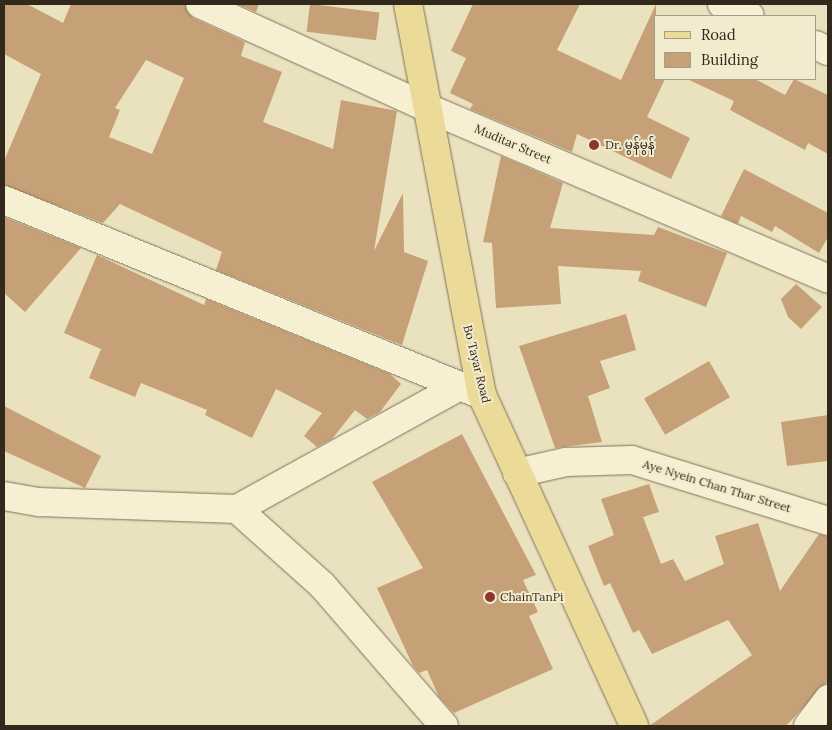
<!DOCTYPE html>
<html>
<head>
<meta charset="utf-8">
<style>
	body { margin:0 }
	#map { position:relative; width:832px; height:730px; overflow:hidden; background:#eae2bf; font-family:Lora,"Noto Sans Myanmar",serif }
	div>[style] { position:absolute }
	.building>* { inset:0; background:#c6a077; transform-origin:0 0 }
	.roads { filter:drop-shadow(0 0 1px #817259) drop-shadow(0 0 1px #817259) }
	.minor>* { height:28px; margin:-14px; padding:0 14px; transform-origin:14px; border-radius:14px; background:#f6efd1 }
	.major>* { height:28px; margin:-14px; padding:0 14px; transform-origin:14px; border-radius:14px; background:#ecdb98 }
	.dots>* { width:14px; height:14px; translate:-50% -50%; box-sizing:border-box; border:2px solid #f2ebce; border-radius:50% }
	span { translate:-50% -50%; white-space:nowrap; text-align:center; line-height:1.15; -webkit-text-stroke:4px #f2ebce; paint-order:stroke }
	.street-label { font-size:12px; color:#32291c }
	.poi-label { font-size:12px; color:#32291c }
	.left { translate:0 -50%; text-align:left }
	.frame { position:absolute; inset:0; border:5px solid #32291c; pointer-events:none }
	.legend { position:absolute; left:654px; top:15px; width:162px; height:65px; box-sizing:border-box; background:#f2ebce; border:1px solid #a59d87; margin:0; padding:6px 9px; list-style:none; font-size:15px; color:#32291c }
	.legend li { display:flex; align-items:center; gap:10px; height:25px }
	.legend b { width:25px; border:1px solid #a59d87 }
</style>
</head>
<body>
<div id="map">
	<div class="building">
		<i style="clip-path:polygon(evenodd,4px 4px,27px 4px,63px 23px,71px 4px,185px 4px,193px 18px,245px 42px,241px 56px,282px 72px,263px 122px,333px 149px,341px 100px,397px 111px,374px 251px,403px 193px,404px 252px,428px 261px,402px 345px,216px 270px,222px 252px,120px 204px,103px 223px,4px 185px,4px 161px,41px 74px,4px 54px,4px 4px,146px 60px,184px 78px,152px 154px,109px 137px,120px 110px,115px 108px,146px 60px)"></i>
		<i style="clip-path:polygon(237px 4px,259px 4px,256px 12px)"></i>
		<i style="left:310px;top:4px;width:70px;height:28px;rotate:7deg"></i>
		<i style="clip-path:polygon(473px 4px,580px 4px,557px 50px,621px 80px,656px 4px,656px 79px,665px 79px,647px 117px,690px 138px,671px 179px,577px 134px,572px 152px,470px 109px,473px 104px,450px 93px,466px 58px,451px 51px)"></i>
		<i style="clip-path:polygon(687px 79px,755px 79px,785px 95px,794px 79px,828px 95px,828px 154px,808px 143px,805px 150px,730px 110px,734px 101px)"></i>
		<i style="clip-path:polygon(501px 156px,563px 183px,550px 228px,654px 235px,658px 227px,727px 253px,706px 307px,638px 281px,641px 271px,558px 266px,561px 304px,496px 308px,492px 243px,483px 242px)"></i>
		<i style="clip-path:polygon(744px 169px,828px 213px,828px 237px,819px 253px,775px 226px,772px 232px,741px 216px,738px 224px,721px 216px)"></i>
		<i style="clip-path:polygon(4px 217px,81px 248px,25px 312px,4px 293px)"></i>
		<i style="clip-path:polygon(97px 255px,204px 305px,206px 299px,390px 374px,401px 384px,380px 412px,367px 419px,355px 410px,332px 439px,317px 447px,304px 436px,322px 413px,276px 389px,252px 438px,205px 415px,207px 410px,141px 383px,135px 397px,89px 378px,101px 349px,64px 333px)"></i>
		<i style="clip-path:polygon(796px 284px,822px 307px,801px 329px,788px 317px,781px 299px)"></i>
		<i style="clip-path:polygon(626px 314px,636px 350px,600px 361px,610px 388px,588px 396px,602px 442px,555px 448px,519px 346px)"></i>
		<i style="left:709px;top:361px;width:42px;height:75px;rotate:60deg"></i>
		<i style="clip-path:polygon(4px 406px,101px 456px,85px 488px,4px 451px)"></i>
		<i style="clip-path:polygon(828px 415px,828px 461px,787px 466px,781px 422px)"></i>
		<i style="clip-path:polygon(462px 434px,536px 575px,523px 580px,538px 612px,529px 616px,553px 669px,454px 713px,439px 697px,427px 670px,419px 673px,413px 666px,377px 588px,423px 568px,372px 482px)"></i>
		<i style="clip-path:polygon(649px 484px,659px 512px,643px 517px,661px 564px,673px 559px,685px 581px,724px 564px,715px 536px,758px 523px,780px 591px,819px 534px,828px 536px,828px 681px,786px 726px,649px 726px,752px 655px,728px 620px,652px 654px,639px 630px,633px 633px,610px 583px,604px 586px,588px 546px,614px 535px,601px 499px)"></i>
	</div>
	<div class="roads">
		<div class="minor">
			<i style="left:200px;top:4px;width:251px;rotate:24.5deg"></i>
			<i style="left:428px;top:108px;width:435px;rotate:23.1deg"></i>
			<i style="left:722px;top:4px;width:30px;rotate:23deg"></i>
			<i style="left:816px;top:45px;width:13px;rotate:27deg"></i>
			<i style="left:4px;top:200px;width:516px;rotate:22.19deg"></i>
			<i style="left:517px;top:473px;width:50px;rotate:-12.7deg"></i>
			<i style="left:566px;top:462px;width:66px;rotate:-1.7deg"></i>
			<i style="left:632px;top:460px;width:205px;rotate:17.3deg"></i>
			<i style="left:4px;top:496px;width:36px;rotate:10deg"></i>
			<i style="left:39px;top:502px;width:198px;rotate:2deg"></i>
			<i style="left:237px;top:509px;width:250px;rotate:-28.9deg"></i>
			<i style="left:237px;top:509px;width:114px;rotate:41.8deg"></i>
			<i style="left:322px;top:585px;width:186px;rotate:49.1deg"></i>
			<i style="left:808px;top:726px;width:34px;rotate:-53deg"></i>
		</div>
		<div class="major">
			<i style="left:408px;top:4px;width:398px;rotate:79.3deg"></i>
			<i style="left:482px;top:395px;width:364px;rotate:65.3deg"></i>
		</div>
	</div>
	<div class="dots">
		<i style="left:594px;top:145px;background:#8c362d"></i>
		<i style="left:490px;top:597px;background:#8c362d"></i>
	</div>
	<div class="street-label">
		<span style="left:513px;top:144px;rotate:23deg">Muditar Street</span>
		<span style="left:477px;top:364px;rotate:76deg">Bo Tayar Road</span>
		<span style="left:717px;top:486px;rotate:17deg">Aye Nyein Chan Thar Street</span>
	</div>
	<div class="poi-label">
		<span class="left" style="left:605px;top:145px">Dr. မွန်မွန်</span>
		<span class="left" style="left:500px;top:597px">ChainTanPi</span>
	</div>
	<div class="frame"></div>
	<ul class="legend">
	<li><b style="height:6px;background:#ecdb98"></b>Road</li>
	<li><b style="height:14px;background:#c6a077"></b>Building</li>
	</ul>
</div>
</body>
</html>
